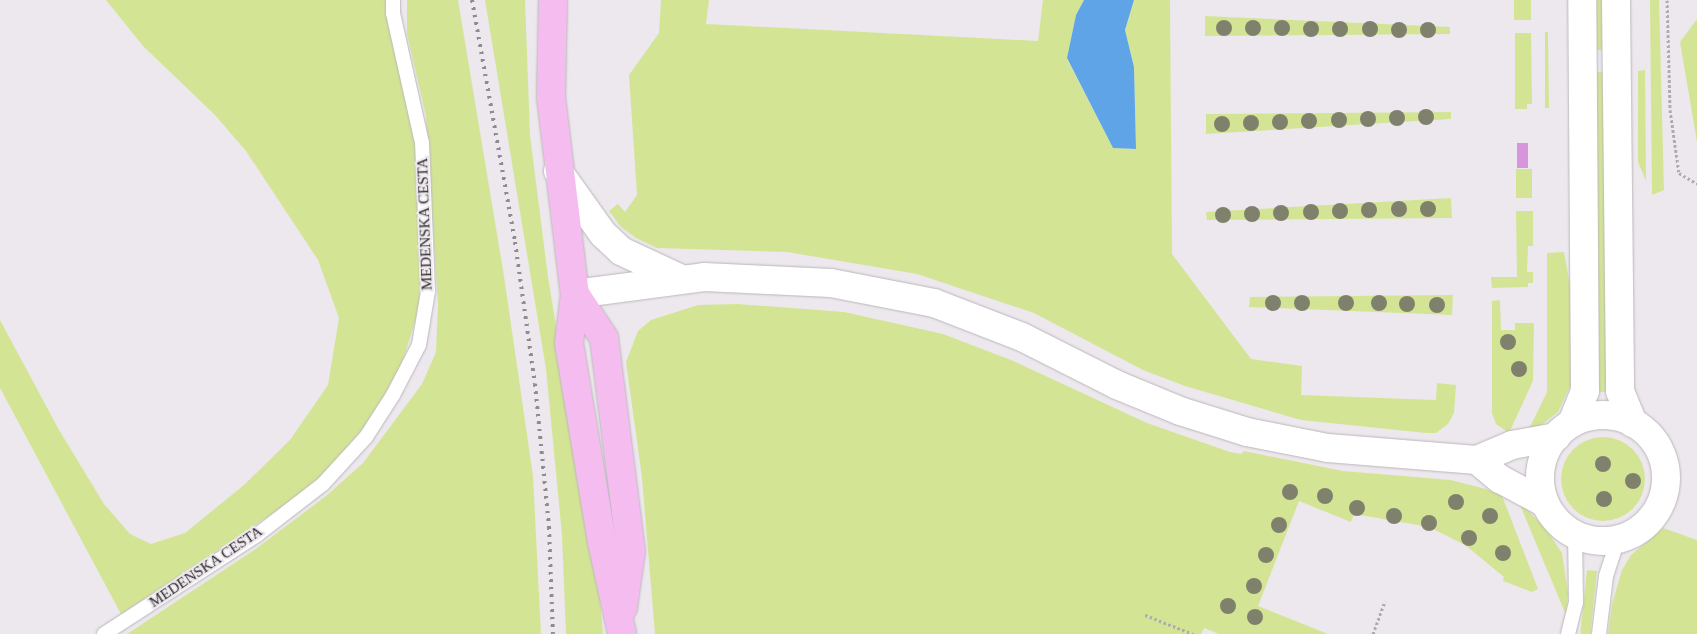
<!DOCTYPE html>
<html>
<head>
<meta charset="utf-8">
<style>
	body { margin:0 }
	#map { position:relative; width:1697px; height:634px; overflow:hidden; background:#ede8ed; font-family:Georgia,serif }
	div>[style] { position:absolute }
	.green>* { inset:0; background:#d3e595; transform-origin:0 0 }
	.round { border-radius:50% }
	.water>* { inset:0; background:#5fa4e7 }
	.building>* { inset:0; background:#d796dc; transform-origin:0 0 }
	.path>* { height:3px; margin-top:-1.5px; transform-origin:0; background:repeating-linear-gradient(90deg,#aeaaae 0 2.5px,transparent 0 5px) }
	.roads { filter:drop-shadow(0 0 1px #bbb6bb) drop-shadow(0 0 1px #bbb6bb) }
	.service>* { height:14px; margin:-7px; padding:0 7px; transform-origin:7px; border-radius:7px; background:#fff }
	.minor>* { height:28px; margin:-14px; padding:0 14px; transform-origin:14px; border-radius:14px; background:#fff }
	.minor>.ring { margin:-14px; padding:0; box-sizing:content-box; background:none; border:28px solid #fff; border-radius:50% }
	.primary>* { height:28px; margin:-14px; padding:0 14px; transform-origin:14px; border-radius:14px; background:#f5bdef }
	.rail>* { height:4px; margin-top:-2px; transform-origin:0; background:repeating-linear-gradient(90deg,#8f8b8f 0 2.5px,transparent 0 7.5px) }
	.trees>* { width:16px; height:16px; margin:-8px; border-radius:50%; background:#80816d }
	span { translate:-50% -50%; white-space:nowrap; text-align:center; line-height:1.15; -webkit-text-stroke:4px #ede8ed; paint-order:stroke }
	.street-label { font-size:15px; color:#2c2a2c }
</style>
</head>
<body>
<div id="map">
	<div class="green">
		<i style="clip-path:polygon(106px 0,387px 0,417px 148px,422px 269px,418px 312px,400px 370px,365px 426px,323px 475px,287px 504px,121px 614px,0 388px,0 320px,59px 430px,104px 504px,130px 534px,151px 544px,185px 533px,244px 485px,290px 440px,328px 385px,339px 318px,318px 260px,246px 151px,215px 115px,143px 46px)"></i>
		<i style="clip-path:polygon(407px 0,458px 0,504px 276px,533px 476px,541px 634px,127px 634px,257px 548px,326px 496px,363px 463px,422px 384px,436px 352px,438px 304px,426px 116px,407px 34px)"></i>
		<i style="clip-path:polygon(485px 0,525px 0,530px 135px,548px 277px,599px 586px,603px 634px,566px 634px,562px 535px,546px 369px)"></i>
		<i style="clip-path:polygon(661px 0,709px 0,706px 24px,1038px 41px,1043px 0,1084px 0,1076px 15px,1067px 59px,1113px 148px,1136px 149px,1134px 67px,1125px 30px,1134px 0,1170px 0,1172px 254px,1251px 359px,1302px 366px,1301px 395px,1436px 400px,1437px 383px,1456px 385px,1454px 413px,1448px 424px,1436px 433px,1426px 433px,1301px 420px,1185px 386px,1143px 370px,1034px 313px,917px 274px,787px 252px,657px 248px,636px 238px,621px 227px,609px 211px,618px 204px,625px 212px,637px 195px,629px 75px,659px 33px)"></i>
		<i style="left:1514px;top:0;width:17px;height:20px"></i>
		<i style="left:1591px;top:0;width:17px;height:50px"></i>
		<i style="clip-path:polygon(1650px 0,1659px 0,1664px 190px,1652px 195px)"></i>
		<i style="clip-path:polygon(1205px 16px,1450px 27px,1450px 34px,1205px 36px)"></i>
		<i style="clip-path:polygon(1697px 19px,1697px 142px,1680px 42px)"></i>
		<i style="clip-path:polygon(1545px 32px,1548px 32px,1549px 108px,1545px 108px)"></i>
		<i style="clip-path:polygon(1515px 33px,1531px 33px,1532px 104px,1527px 104px,1527px 109px,1515px 109px)"></i>
		<i style="clip-path:polygon(1645px 70px,1646px 181px,1638px 162px,1638px 71px)"></i>
		<i style="left:1591px;top:72px;width:17px;height:320px"></i>
		<i style="clip-path:polygon(1451px 112px,1451px 119px,1206px 134px,1206px 114px)"></i>
		<i style="left:1516px;top:169px;width:16px;height:29px"></i>
		<i style="clip-path:polygon(1451px 198px,1452px 218px,1207px 220px,1206px 212px)"></i>
		<i style="clip-path:polygon(1516px 211px,1533px 211px,1533px 246px,1528px 246px,1527px 272px,1533px 272px,1533px 283px,1528px 283px,1528px 287px,1492px 288px,1491px 277px,1517px 277px)"></i>
		<i style="clip-path:polygon(1564px 252px,1574px 308px,1573px 380px,1558px 412px,1540px 426px,1528px 431px,1547px 392px,1547px 253px)"></i>
		<i style="clip-path:polygon(1453px 295px,1452px 315px,1249px 307px,1250px 297px)"></i>
		<i style="clip-path:polygon(1500px 300px,1501px 330px,1515px 330px,1515px 323px,1534px 323px,1533px 381px,1509px 433px,1496px 424px,1492px 413px,1492px 301px)"></i>
		<i style="clip-path:polygon(737px 304px,844px 312px,943px 334px,1011px 360px,1147px 423px,1230px 452px,1241px 454px,1244px 451px,1343px 471px,1451px 480px,1501px 493px,1538px 589px,1532px 592px,1503px 581px,1504px 577px,1465px 545px,1429px 527px,1354px 514px,1351px 522px,1299px 501px,1258px 606px,1328px 634px,1219px 634px,1204px 628px,1201px 634px,655px 634px,642px 478px,626px 362px,638px 331px,651px 320px,698px 305px)"></i>
		<i class="round" style="left:1561px;top:437px;width:84px;height:84px"></i>
		<i style="clip-path:polygon(1518px 500px,1546px 529px,1562px 553px,1568px 593px,1566px 615px)"></i>
		<i style="clip-path:polygon(1663px 528px,1697px 540px,1697px 634px,1608px 634px,1612px 604px,1622px 570px,1631px 555px)"></i>
		<i style="left:1587px;top:570px;width:10px;height:64px;rotate:6deg"></i>
	</div>
	<div class="water">
		<i style="clip-path:polygon(1084px 0,1134px 0,1125px 30px,1134px 67px,1136px 149px,1113px 148px,1067px 58px,1076px 15px)"></i>
	</div>
	<div class="building">
		<i style="left:1517px;top:143px;width:11px;height:25px"></i>
	</div>
	<div class="path">
		<i style="left:1667px;top:0;width:110px;rotate:88.4deg"></i>
		<i style="left:1670px;top:110px;width:64px;rotate:81.9deg"></i>
		<i style="left:1679px;top:173px;width:21px;rotate:31deg"></i>
		<i style="left:1145px;top:615px;width:52px;rotate:21.6deg"></i>
		<i style="left:1373px;top:634px;width:35px;rotate:-70deg"></i>
	</div>
	<div class="roads">
		<div class="service">
			<i style="left:104px;top:634px;width:182px;rotate:-32.9deg"></i>
			<i style="left:257px;top:535px;width:83px;rotate:-37.7deg"></i>
			<i style="left:323px;top:484px;width:64px;rotate:-47.5deg"></i>
			<i style="left:366px;top:437px;width:50px;rotate:-57.3deg"></i>
			<i style="left:393px;top:395px;width:56px;rotate:-62.5deg"></i>
			<i style="left:419px;top:345px;width:55px;rotate:-80.5deg"></i>
			<i style="left:428px;top:291px;width:148px;rotate:-92.3deg"></i>
			<i style="left:422px;top:143px;width:133px;rotate:-102.6deg"></i>
			<i style="left:393px;top:13px;width:13px;rotate:-90deg"></i>
			<i style="left:1568px;top:634px;width:32px;rotate:-76deg"></i>
			<i style="left:1576px;top:603px;width:68px;rotate:-90.8deg"></i>
			<i style="left:1599px;top:634px;width:58px;rotate:-83.1deg"></i>
			<i style="left:1606px;top:576px;width:38px;rotate:-72deg"></i>
		</div>
		<div class="minor">
			<i style="left:1616px;top:0;width:391px;rotate:89.4deg"></i>
			<i style="left:1620px;top:391px;width:35px;rotate:68deg"></i>
			<i style="left:558px;top:171px;width:77px;rotate:54.5deg"></i>
			<i style="left:603px;top:234px;width:25px;rotate:43deg"></i>
			<i style="left:621px;top:251px;width:64px;rotate:25deg"></i>
			<i style="left:575px;top:294px;width:130px;rotate:-7.5deg"></i>
			<i style="left:704px;top:277px;width:127px;rotate:2.7deg"></i>
			<i style="left:831px;top:283px;width:105px;rotate:11deg"></i>
			<i style="left:934px;top:303px;width:94px;rotate:21.1deg"></i>
			<i style="left:1022px;top:337px;width:106px;rotate:26.8deg"></i>
			<i style="left:1117px;top:385px;width:68px;rotate:22.4deg"></i>
			<i style="left:1180px;top:411px;width:70px;rotate:17.4deg"></i>
			<i style="left:1247px;top:432px;width:83px;rotate:11.2deg"></i>
			<i style="left:1328px;top:448px;width:149px;rotate:4.6deg"></i>
			<i style="left:1477px;top:460px;width:38px;rotate:-23deg"></i>
			<i style="left:1512px;top:445px;width:45px;rotate:-10.3deg"></i>
			<i class="ring" style="left:1540px;top:415px;width:98px;height:98px"></i>
			<i style="left:1572px;top:423px;width:35px;rotate:-68deg"></i>
			<i style="left:1585px;top:391px;width:391px;rotate:-90.4deg"></i>
			<i style="left:1477px;top:460px;width:30px;rotate:40deg"></i>
			<i style="left:1500px;top:479px;width:51px;rotate:28.1deg"></i>
		</div>
		<div class="primary">
			<i style="left:553px;top:0;width:97px;rotate:91.2deg"></i>
			<i style="left:551px;top:97px;width:198px;rotate:83.1deg"></i>
			<i style="left:575px;top:294px;width:49px;rotate:97deg"></i>
			<i style="left:569px;top:343px;width:202px;rotate:80.6deg"></i>
			<i style="left:602px;top:542px;width:94px;rotate:77.7deg"></i>
			<i style="left:575px;top:294px;width:53px;rotate:56.6deg"></i>
			<i style="left:604px;top:338px;width:215px;rotate:82.8deg"></i>
			<i style="left:631px;top:551px;width:57px;rotate:98.1deg"></i>
		</div>
	</div>
	<div class="rail">
		<i style="left:472px;top:0;width:246px;rotate:79.9deg"></i>
		<i style="left:515px;top:242px;width:143px;rotate:82deg"></i>
		<i style="left:535px;top:384px;width:144px;rotate:84.4deg"></i>
		<i style="left:549px;top:527px;width:107px;rotate:87.9deg"></i>
	</div>
	<div class="trees">
		<i style="left:1224px;top:28px"></i>
		<i style="left:1253px;top:28px"></i>
		<i style="left:1282px;top:28px"></i>
		<i style="left:1311px;top:29px"></i>
		<i style="left:1340px;top:29px"></i>
		<i style="left:1370px;top:29px"></i>
		<i style="left:1399px;top:30px"></i>
		<i style="left:1428px;top:30px"></i>
		<i style="left:1426px;top:117px"></i>
		<i style="left:1397px;top:118px"></i>
		<i style="left:1368px;top:119px"></i>
		<i style="left:1339px;top:120px"></i>
		<i style="left:1309px;top:121px"></i>
		<i style="left:1280px;top:122px"></i>
		<i style="left:1251px;top:123px"></i>
		<i style="left:1222px;top:124px"></i>
		<i style="left:1399px;top:209px"></i>
		<i style="left:1428px;top:209px"></i>
		<i style="left:1369px;top:210px"></i>
		<i style="left:1340px;top:211px"></i>
		<i style="left:1311px;top:212px"></i>
		<i style="left:1281px;top:213px"></i>
		<i style="left:1252px;top:214px"></i>
		<i style="left:1223px;top:215px"></i>
		<i style="left:1273px;top:303px"></i>
		<i style="left:1302px;top:303px"></i>
		<i style="left:1346px;top:303px"></i>
		<i style="left:1379px;top:303px"></i>
		<i style="left:1407px;top:304px"></i>
		<i style="left:1437px;top:305px"></i>
		<i style="left:1508px;top:342px"></i>
		<i style="left:1519px;top:369px"></i>
		<i style="left:1603px;top:464px"></i>
		<i style="left:1633px;top:481px"></i>
		<i style="left:1290px;top:492px"></i>
		<i style="left:1325px;top:496px"></i>
		<i style="left:1604px;top:499px"></i>
		<i style="left:1456px;top:502px"></i>
		<i style="left:1357px;top:508px"></i>
		<i style="left:1394px;top:516px"></i>
		<i style="left:1490px;top:516px"></i>
		<i style="left:1429px;top:523px"></i>
		<i style="left:1279px;top:525px"></i>
		<i style="left:1469px;top:538px"></i>
		<i style="left:1503px;top:553px"></i>
		<i style="left:1266px;top:555px"></i>
		<i style="left:1254px;top:586px"></i>
		<i style="left:1228px;top:606px"></i>
		<i style="left:1255px;top:617px"></i>
	</div>
	<div class="street-label">
		<span style="left:425px;top:224px;rotate:-92deg">MEDENSKA CESTA</span>
		<span style="left:206px;top:567px;rotate:-34deg">MEDENSKA CESTA</span>
	</div>
</div>
</body>
</html>
